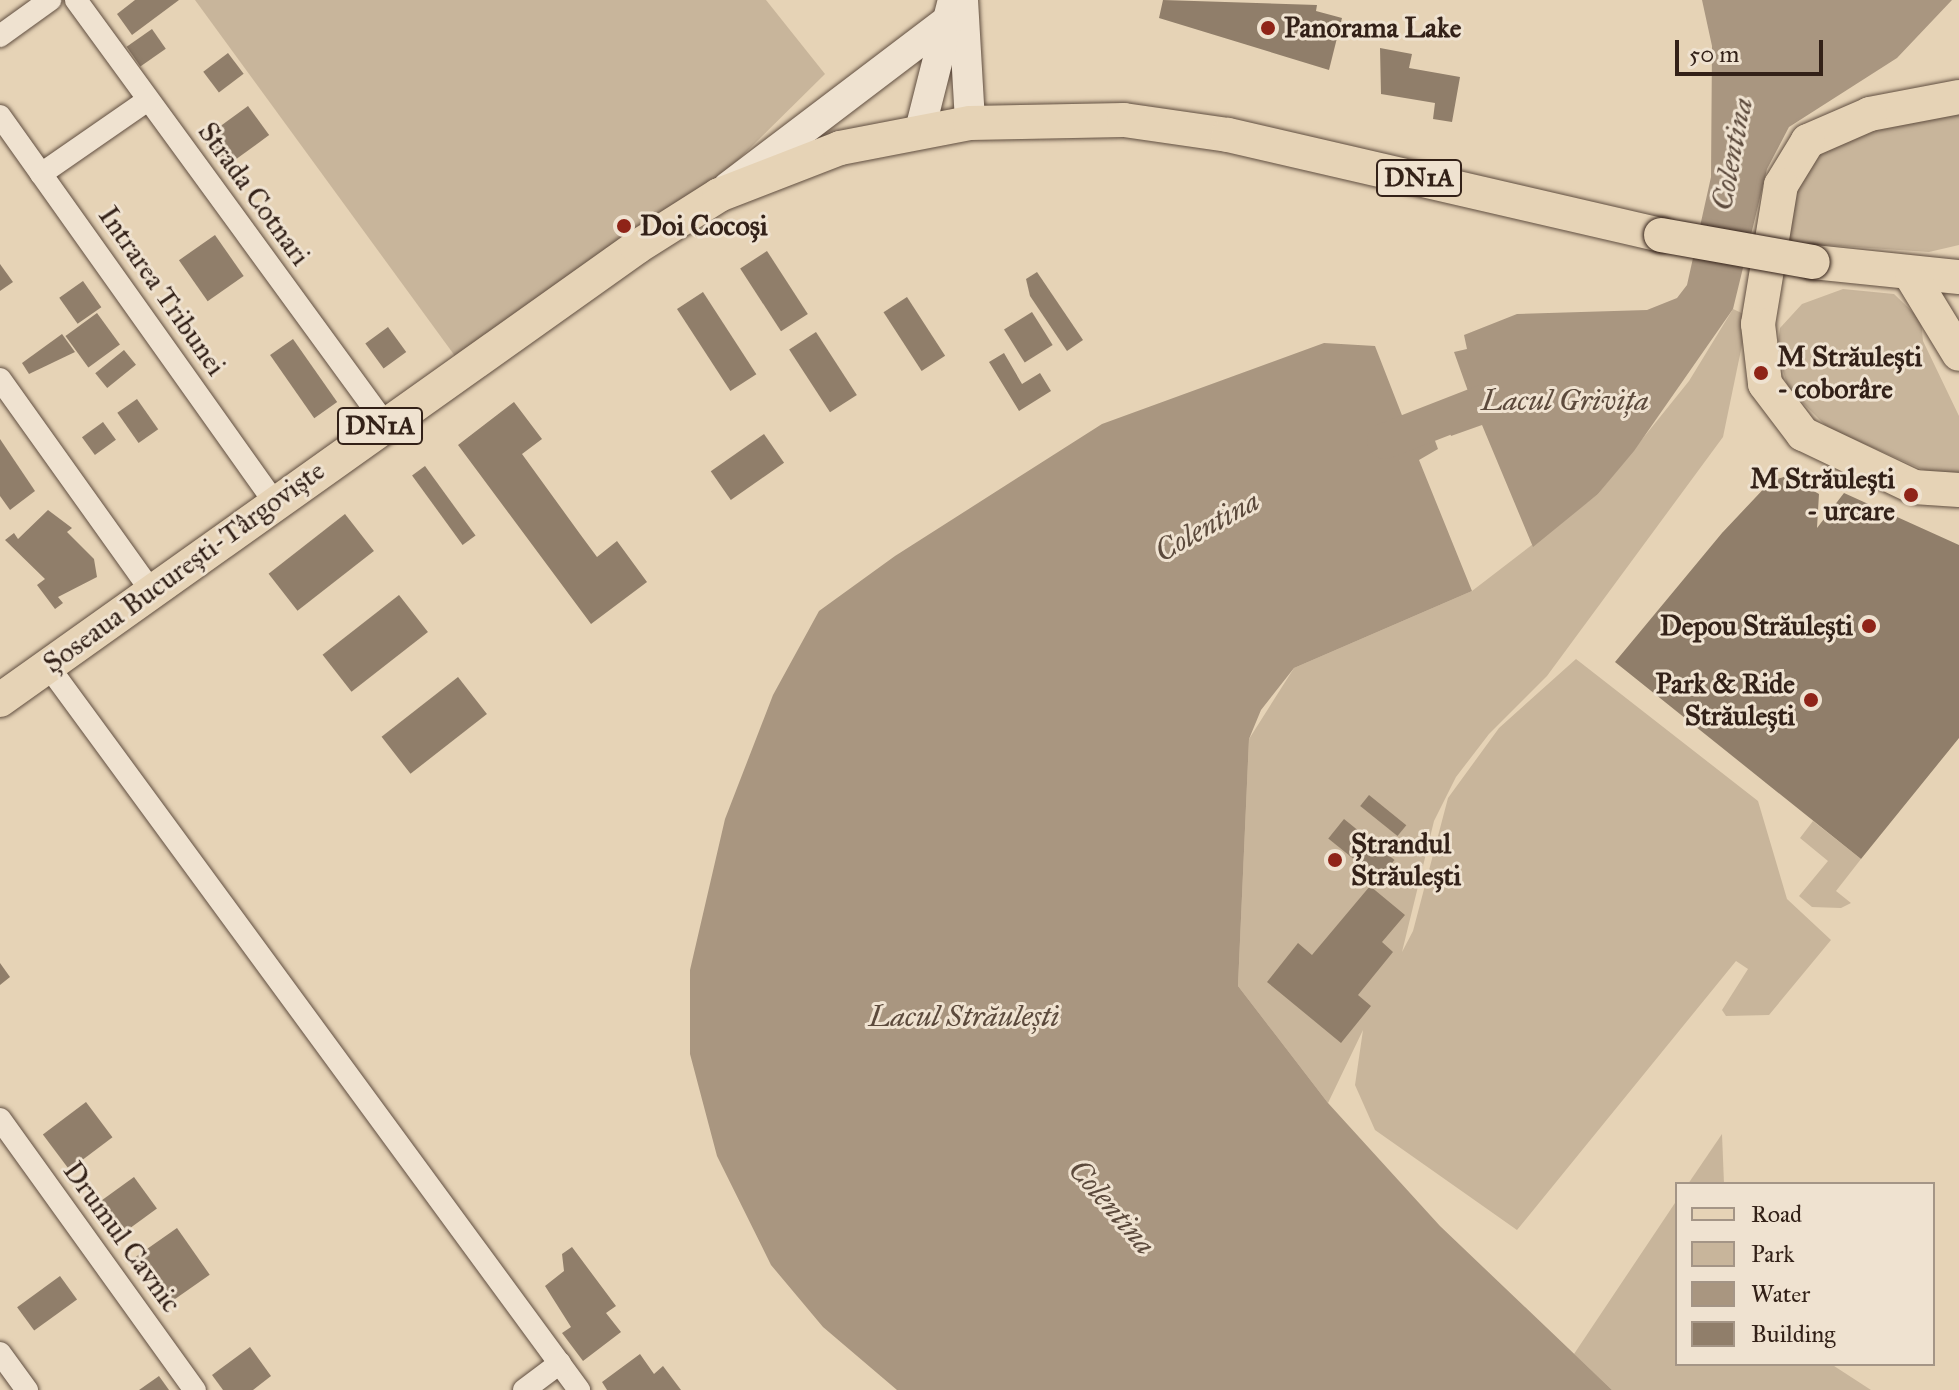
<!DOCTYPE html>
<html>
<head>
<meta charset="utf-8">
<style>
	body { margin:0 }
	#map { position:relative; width:1959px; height:1390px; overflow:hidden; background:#e6d3b6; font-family:"IM FELL Great Primer",serif }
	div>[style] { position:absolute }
	.green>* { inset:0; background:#c8b59b }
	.water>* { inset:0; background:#a99680 }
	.river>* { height:36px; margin:-18px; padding:0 18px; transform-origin:18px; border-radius:18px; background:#a99680 }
	.building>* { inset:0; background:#907e6a; transform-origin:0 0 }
	.roads { filter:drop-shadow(0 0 2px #604e40) drop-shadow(0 0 2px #604e40) }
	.street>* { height:22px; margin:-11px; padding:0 11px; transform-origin:11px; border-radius:11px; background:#efe2d0 }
	.secondary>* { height:30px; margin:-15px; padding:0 15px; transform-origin:15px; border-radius:15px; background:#efe2d0 }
	.primary>* { height:34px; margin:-17px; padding:0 17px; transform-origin:17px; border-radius:17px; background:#e6d3b6 }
	.bridges { filter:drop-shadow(0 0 2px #332118) drop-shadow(0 0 2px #332118) }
	.primary-bridge>* { height:34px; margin:-17px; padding:0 17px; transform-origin:17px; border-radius:17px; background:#e6d3b6 }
	.dots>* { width:22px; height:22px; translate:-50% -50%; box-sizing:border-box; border:4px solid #efe2d0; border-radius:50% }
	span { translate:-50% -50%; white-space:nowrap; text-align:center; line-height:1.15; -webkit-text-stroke:6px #efe2d0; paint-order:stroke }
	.shield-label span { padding:2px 6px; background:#efe2d0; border:2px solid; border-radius:6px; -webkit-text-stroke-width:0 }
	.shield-label { font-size:26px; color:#332118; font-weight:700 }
	.poi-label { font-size:28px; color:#332118; font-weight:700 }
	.left { translate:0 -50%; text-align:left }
	.right { translate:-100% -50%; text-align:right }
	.street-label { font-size:28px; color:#332118 }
	.water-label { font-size:30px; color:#5c4a3c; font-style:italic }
	.legend { position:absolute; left:1675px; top:1182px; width:260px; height:184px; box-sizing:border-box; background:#efe2d0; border:2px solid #a49586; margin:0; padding:10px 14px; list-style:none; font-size:24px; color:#332118 }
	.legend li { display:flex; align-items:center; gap:16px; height:40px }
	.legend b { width:40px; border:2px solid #a49586 }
	.scale { position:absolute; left:1675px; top:40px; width:148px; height:36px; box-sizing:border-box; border:4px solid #332118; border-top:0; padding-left:10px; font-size:24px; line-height:28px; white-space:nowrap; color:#332118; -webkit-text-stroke:6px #efe2d0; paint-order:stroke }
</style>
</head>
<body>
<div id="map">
	<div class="green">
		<i style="clip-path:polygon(195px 0,766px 0,825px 74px,675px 222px,463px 367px)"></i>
		<i style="clip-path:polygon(1959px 105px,1959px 245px,1929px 252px,1781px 242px,1803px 168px,1845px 131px)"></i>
		<i style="clip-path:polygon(1843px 289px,1894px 294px,1921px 320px,1923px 341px,1959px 416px,1959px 473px,1940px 477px,1828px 428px,1788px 388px,1777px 350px,1780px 328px,1802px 304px)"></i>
		<i style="clip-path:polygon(1733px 309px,1748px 316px,1723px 437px,1547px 676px,1489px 734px,1456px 777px,1434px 821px,1402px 952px,1379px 996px,1413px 931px,1448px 798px,1499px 728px,1576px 659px,1758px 801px,1787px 899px,1831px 940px,1769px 1015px,1726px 1016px,1722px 1010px,1748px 969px,1736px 961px,1517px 1230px,1375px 1130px,1355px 1085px,1363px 1030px,1328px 1103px,1238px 986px,1249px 739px,1294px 668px,1472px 591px,1598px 494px,1689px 381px)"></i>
		<i style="clip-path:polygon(1813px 821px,1861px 859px,1836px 891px,1851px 903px,1841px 908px,1812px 907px,1799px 896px,1828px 861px,1800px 838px)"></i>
		<i style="clip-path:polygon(1722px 1134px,1724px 1184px,1688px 1184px)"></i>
		<i style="clip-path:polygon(1677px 1200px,1677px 1364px,1831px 1364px,1871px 1390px,1612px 1390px,1574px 1354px)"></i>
	</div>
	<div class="water">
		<i style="clip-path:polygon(1702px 0,1952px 0,1897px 58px,1789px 127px,1767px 169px,1733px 309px,1634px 451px,1598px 494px,1533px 547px,1482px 425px,1451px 436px,1440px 404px,1469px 394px,1454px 352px,1467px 349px,1464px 335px,1517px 314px,1647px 310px,1677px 298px,1687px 285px,1711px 177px,1712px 46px)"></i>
		<i style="clip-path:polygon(1324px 343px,1375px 346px,1405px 423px,1426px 416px,1438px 449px,1419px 460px,1472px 591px,1294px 668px,1261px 710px,1249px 739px,1238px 986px,1328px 1103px,1440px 1226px,1612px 1390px,897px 1390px,823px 1327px,771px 1265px,717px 1156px,690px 1054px,690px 970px,725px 819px,773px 695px,819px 611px,895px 556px,1102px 424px)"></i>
	</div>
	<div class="river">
		<i style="left:1385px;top:441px;width:113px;rotate:-21.3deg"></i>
	</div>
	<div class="building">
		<i style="clip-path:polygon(135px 0,179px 0,132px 35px,117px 14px)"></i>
		<i style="clip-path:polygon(1163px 0,1317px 5px,1316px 11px,1342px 18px,1329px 70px,1159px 18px)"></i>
		<i style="left:152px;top:29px;width:24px;height:31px;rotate:55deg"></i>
		<i style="clip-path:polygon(1380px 48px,1412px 54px,1409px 68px,1460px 77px,1452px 122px,1433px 119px,1435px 103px,1381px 94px)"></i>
		<i style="left:228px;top:53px;width:26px;height:31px;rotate:53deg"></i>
		<i style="left:248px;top:106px;width:36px;height:56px;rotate:54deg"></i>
		<i style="left:215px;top:235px;width:50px;height:44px;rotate:55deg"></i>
		<i style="left:767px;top:251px;width:75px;height:32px;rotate:57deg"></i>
		<i style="clip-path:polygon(0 264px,13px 282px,0 291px)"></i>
		<i style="clip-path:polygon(1037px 272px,1083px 340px,1067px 351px,1030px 296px,1026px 279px)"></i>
		<i style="left:83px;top:281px;width:32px;height:29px;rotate:55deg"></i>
		<i style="left:703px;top:292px;width:98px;height:31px;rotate:57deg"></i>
		<i style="left:907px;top:297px;width:70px;height:28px;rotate:57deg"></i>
		<i style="left:1032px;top:312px;width:39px;height:33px;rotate:58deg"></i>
		<i style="left:97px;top:313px;width:39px;height:39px;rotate:54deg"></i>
		<i style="left:388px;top:327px;width:31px;height:28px;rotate:54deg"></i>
		<i style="left:816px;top:332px;width:75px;height:32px;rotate:57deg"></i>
		<i style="clip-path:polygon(62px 334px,75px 352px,29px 374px,22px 363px)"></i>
		<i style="left:293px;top:339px;width:77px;height:28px;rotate:55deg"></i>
		<i style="left:124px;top:350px;width:19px;height:37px;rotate:51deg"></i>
		<i style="clip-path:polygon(1004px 353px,1022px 384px,1040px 373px,1051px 391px,1019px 411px,989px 362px)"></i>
		<i style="left:137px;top:399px;width:37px;height:24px;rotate:55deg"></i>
		<i style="clip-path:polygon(514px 402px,542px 439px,522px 454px,580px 534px,597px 557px,617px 541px,647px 582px,591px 624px,458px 445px)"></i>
		<i style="left:103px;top:422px;width:22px;height:26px;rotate:54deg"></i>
		<i style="left:764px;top:434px;width:35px;height:65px;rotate:55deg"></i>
		<i style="clip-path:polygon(0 439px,35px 491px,10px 510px,0 496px)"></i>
		<i style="left:425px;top:466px;width:86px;height:16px;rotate:54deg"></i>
		<i style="clip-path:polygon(1787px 476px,1819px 494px,1817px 528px,1844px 493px,1959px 545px,1959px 738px,1861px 859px,1615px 662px,1722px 533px,1771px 481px)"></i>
		<i style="clip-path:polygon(48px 510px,72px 528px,67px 532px,94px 559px,97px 577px,58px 597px,63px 603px,55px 609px,37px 585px,45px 579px,5px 540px,14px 533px,18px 539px)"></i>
		<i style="left:345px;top:514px;width:47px;height:97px;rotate:52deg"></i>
		<i style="left:399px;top:595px;width:47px;height:97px;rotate:52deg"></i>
		<i style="left:458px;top:677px;width:47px;height:97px;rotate:52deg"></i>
		<i style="left:1369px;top:795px;width:48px;height:14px;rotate:39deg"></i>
		<i style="left:1344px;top:819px;width:65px;height:25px;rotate:39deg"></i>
		<i style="clip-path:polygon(1370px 886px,1405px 915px,1382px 942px,1393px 952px,1358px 995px,1371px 1006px,1341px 1043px,1267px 982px,1298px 943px,1312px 955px)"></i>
		<i style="clip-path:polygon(0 963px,10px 977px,0 985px)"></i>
		<i style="left:86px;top:1102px;width:44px;height:54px;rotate:53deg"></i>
		<i style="left:134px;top:1177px;width:39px;height:44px;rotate:54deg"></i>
		<i style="left:177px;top:1228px;width:57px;height:51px;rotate:55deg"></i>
		<i style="clip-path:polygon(572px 1247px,616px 1306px,606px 1313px,621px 1332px,583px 1361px,562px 1333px,571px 1327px,545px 1286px,564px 1271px,562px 1254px)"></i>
		<i style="left:60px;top:1276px;width:29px;height:53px;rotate:54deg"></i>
		<i style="clip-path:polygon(250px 1347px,271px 1376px,253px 1390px,223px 1390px,212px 1375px)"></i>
		<i style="clip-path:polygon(640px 1354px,654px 1374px,663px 1366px,681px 1390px,607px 1390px,602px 1382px)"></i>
		<i style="clip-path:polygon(159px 1376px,169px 1390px,139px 1390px)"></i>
	</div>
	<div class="roads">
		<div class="street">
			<i style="left:76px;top:0;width:522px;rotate:53.88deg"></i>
			<i style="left:0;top:36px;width:62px;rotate:-35.8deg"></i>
			<i style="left:0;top:116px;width:473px;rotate:54.6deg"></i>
			<i style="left:41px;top:174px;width:130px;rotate:-34.7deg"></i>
			<i style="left:0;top:379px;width:260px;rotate:54.5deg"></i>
			<i style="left:48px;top:666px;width:898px;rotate:53.74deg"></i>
			<i style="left:0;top:1119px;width:334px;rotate:54.3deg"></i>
			<i style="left:0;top:1353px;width:46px;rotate:53.9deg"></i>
			<i style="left:524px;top:1390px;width:45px;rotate:-36.9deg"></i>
		</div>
		<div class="secondary">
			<i style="left:963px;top:0;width:123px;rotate:86.7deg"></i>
			<i style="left:920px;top:130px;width:134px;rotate:-75.8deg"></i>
			<i style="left:728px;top:187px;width:270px;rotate:-37.2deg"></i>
		</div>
		<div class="primary">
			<i style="left:1959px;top:97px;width:91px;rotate:169.2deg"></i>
			<i style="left:1870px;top:114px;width:68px;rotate:156.5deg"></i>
			<i style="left:1808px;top:141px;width:52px;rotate:121.5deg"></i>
			<i style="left:1781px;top:185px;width:141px;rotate:99.4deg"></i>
			<i style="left:1758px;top:324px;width:60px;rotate:83.3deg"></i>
			<i style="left:1765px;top:384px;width:63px;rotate:52.8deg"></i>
			<i style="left:1803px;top:434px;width:123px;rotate:25.5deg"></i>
			<i style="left:1914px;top:487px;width:45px;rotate:3.8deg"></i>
			<i style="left:1813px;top:262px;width:147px;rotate:5.9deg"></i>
			<i style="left:1912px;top:277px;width:90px;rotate:58.6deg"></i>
			<i style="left:0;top:700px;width:782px;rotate:-35.42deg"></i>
			<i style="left:637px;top:247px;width:97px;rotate:-32.4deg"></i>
			<i style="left:719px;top:195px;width:130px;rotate:-21.2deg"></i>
			<i style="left:840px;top:148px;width:132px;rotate:-10.9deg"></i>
			<i style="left:970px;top:123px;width:154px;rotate:-1.1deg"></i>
			<i style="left:1124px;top:120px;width:105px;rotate:8.2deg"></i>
			<i style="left:1228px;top:135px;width:444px;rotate:13deg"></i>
		</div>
	</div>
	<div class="bridges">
		<div class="primary-bridge">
			<i style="left:1661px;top:235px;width:154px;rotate:10.1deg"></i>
		</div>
	</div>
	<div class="dots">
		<i style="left:1268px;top:28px;background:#8f2418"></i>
		<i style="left:624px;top:226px;background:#8f2418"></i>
		<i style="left:1761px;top:373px;background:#8f2418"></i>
		<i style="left:1911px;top:495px;background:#8f2418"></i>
		<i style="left:1869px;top:626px;background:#8f2418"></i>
		<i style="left:1811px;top:700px;background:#8f2418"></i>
		<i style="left:1335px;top:860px;background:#8f2418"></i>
	</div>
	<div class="shield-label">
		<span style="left:1419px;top:178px">DN1A</span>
		<span style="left:380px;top:426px">DN1A</span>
	</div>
	<div class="poi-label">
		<span class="left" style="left:1284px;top:28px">Panorama Lake</span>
		<span class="left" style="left:640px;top:226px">Doi Cocoși</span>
		<span class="left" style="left:1777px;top:373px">M Străulești<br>- coborâre</span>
		<span class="right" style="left:1895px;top:495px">M Străulești<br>- urcare</span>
		<span class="right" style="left:1853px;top:626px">Depou Străulești</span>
		<span class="right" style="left:1795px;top:700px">Park &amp; Ride<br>Străulești</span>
		<span class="left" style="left:1351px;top:860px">Ștrandul<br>Străulești</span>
	</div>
	<div class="street-label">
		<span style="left:254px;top:194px;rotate:54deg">Strada Cotnari</span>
		<span style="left:162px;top:291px;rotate:55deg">Intrarea Tribunei</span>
		<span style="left:184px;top:567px;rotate:-36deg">Șoseaua București-Târgoviște</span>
		<span style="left:122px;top:1237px;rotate:54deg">Drumul Cavnic</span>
	</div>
	<div class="water-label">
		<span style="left:1732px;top:154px;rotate:-79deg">Colentina</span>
		<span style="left:1565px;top:400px">Lacul Grivița</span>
		<span style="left:1207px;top:526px;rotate:-29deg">Colentina</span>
		<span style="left:964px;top:1016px">Lacul Străulești</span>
		<span style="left:1112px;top:1207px;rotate:49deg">Colentina</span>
	</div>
	<ul class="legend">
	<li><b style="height:10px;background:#e6d3b6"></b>Road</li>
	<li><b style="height:22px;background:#c8b59b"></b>Park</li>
	<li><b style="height:22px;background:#a99680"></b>Water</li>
	<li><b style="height:22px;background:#907e6a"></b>Building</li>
	</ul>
	<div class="scale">50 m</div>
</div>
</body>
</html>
